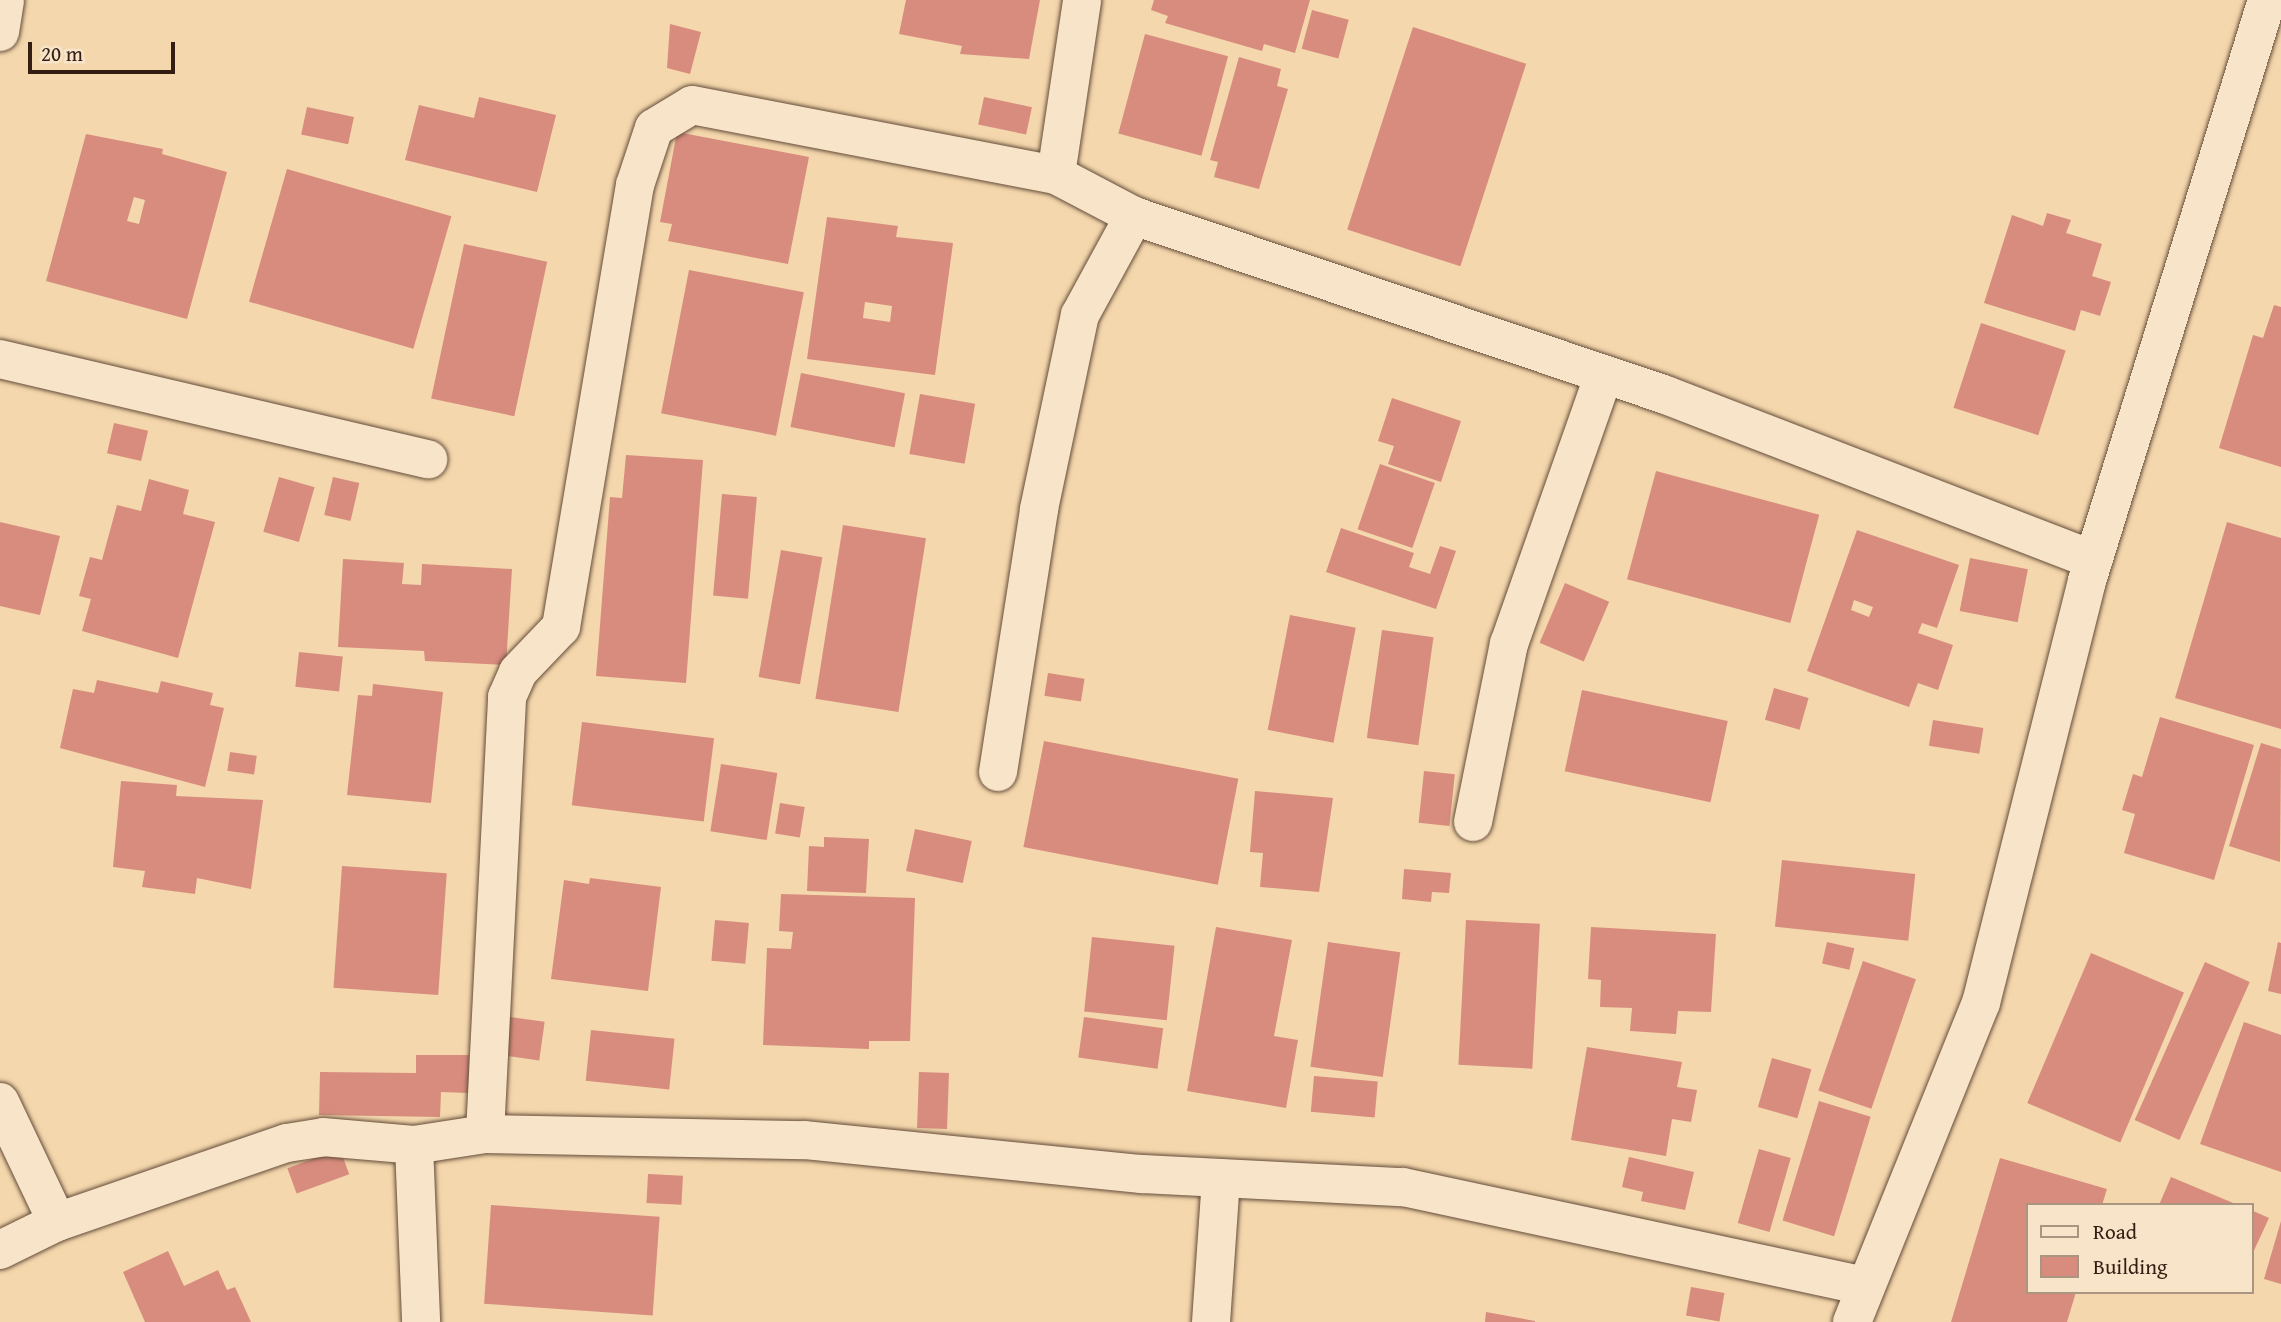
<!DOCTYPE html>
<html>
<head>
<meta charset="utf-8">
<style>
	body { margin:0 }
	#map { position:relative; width:2281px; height:1322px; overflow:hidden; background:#f4d7ac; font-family:"Gentium Book Plus",serif }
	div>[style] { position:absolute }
	.building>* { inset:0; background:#d88c7e; transform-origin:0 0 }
	.roads { filter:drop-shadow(0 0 2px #644c3a) drop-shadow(0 0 2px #644c3a) }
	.minor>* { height:38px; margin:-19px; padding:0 19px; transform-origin:19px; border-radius:19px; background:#f8e5c9 }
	span { translate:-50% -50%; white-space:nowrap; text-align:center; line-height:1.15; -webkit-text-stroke:5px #f8e5c9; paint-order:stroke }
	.legend { position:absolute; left:2026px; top:1203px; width:228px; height:91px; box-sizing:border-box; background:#f8e5c9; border:2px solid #aa9581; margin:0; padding:9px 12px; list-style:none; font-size:21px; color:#341e14 }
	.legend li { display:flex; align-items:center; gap:14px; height:35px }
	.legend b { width:35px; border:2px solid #aa9581 }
	.scale { position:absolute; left:28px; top:42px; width:147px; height:32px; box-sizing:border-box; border:4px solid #341e14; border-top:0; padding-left:9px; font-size:21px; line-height:24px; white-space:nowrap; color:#341e14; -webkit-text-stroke:5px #f8e5c9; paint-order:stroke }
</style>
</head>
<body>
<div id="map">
	<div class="building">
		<i style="clip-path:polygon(906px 0,1040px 0,1029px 59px,960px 54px,962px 46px,899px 34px)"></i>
		<i style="clip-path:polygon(1154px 0,1310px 0,1295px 53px,1264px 44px,1262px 51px,1165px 23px,1168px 16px,1151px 10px)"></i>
		<i style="left:1312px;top:10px;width:38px;height:40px;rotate:15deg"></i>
		<i style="clip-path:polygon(670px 24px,701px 32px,690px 74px,667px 68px)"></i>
		<i style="left:1413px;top:27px;width:119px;height:213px;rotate:18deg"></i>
		<i style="left:1145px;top:34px;width:86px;height:103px;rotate:15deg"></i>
		<i style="clip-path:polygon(1239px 57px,1281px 69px,1277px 86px,1288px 89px,1259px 189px,1214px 177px,1218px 162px,1210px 160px)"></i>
		<i style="clip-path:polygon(479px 97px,556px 115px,537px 192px,405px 160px,419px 105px,474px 118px)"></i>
		<i style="left:984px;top:97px;width:49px;height:28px;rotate:12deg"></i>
		<i style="left:307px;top:107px;width:48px;height:28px;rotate:12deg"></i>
		<i style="clip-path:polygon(677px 132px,809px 157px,788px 264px,668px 241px,672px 224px,660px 222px)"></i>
		<i style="clip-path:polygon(evenodd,86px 134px,163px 149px,162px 154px,227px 172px,187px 319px,46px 281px,86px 134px,134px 197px,145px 200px,139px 224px,127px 221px,134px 197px)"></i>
		<i style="left:287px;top:169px;width:171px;height:138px;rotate:16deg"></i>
		<i style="clip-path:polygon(2047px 213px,2071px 220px,2066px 233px,2102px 244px,2092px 276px,2111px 282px,2100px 316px,2081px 310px,2075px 331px,1984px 303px,2012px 215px,2043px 226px)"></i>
		<i style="clip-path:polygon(evenodd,827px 217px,898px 226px,896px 237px,953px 243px,935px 375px,807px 359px,827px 217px,865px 302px,892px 306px,890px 322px,863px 318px,865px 302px)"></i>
		<i style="left:464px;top:244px;width:85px;height:158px;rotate:12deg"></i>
		<i style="left:689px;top:270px;width:117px;height:146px;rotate:11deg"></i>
		<i style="clip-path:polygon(2274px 305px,2281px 307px,2281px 467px,2219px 448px,2253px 335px,2263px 338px)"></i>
		<i style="left:1981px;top:323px;width:89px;height:89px;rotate:18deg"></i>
		<i style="left:801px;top:373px;width:106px;height:55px;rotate:11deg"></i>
		<i style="left:920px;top:394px;width:56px;height:61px;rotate:10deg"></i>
		<i style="clip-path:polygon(1392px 398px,1461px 421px,1441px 482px,1388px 464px,1394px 446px,1378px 441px)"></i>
		<i style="left:114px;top:423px;width:35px;height:31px;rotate:13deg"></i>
		<i style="clip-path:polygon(626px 455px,703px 460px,686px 683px,596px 676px,610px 497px,622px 498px)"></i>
		<i style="left:1380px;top:464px;width:58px;height:69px;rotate:19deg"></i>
		<i style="left:1656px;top:471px;width:169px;height:112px;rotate:15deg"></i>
		<i style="left:279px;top:477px;width:37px;height:57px;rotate:16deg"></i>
		<i style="left:333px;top:477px;width:27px;height:39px;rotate:13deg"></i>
		<i style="clip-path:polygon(149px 479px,189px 490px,183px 514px,215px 522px,178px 658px,82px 631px,91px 599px,79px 596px,90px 557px,102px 560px,117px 505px,141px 511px)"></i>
		<i style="left:722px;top:494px;width:35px;height:102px;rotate:5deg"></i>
		<i style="clip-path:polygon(0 522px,60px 536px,40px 615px,0 606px)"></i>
		<i style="clip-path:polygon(2227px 522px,2281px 538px,2281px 729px,2175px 698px)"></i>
		<i style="left:843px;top:525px;width:84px;height:176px;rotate:9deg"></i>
		<i style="clip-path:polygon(1341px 528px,1414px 553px,1409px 567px,1430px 574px,1440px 546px,1456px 551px,1436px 609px,1326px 572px)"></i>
		<i style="clip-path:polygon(evenodd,1857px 530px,1959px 565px,1937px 628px,1922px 623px,1918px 633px,1953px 645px,1938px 690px,1918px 683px,1909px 707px,1807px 671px,1857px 530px,1854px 600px,1873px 607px,1869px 617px,1851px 610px,1854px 600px)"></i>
		<i style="left:781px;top:550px;width:42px;height:129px;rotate:10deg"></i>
		<i style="left:1970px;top:558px;width:59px;height:54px;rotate:11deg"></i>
		<i style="clip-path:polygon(343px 559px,404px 563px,402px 584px,421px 585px,422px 564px,512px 569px,506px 665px,425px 661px,424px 651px,338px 647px)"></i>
		<i style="left:1565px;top:583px;width:48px;height:65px;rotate:23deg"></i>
		<i style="left:1290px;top:615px;width:67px;height:117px;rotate:11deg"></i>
		<i style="left:1382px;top:630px;width:52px;height:109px;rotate:8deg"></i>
		<i style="left:299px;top:652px;width:44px;height:35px;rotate:6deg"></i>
		<i style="left:1048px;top:673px;width:37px;height:23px;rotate:9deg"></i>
		<i style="clip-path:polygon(97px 680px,158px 693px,161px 681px,213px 693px,210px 705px,224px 708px,205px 787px,60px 748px,73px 689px,94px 693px)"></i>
		<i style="clip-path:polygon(373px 684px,443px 692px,431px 803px,347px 795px,358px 695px,372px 696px)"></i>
		<i style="left:1774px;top:688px;width:36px;height:33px;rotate:16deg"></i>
		<i style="left:1582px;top:690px;width:149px;height:83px;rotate:12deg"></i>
		<i style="clip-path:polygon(2160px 717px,2254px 745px,2214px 880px,2124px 853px,2135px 814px,2122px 810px,2133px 774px,2142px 777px)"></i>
		<i style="left:1933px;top:720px;width:51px;height:26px;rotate:9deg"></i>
		<i style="left:582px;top:722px;width:133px;height:84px;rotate:7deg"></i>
		<i style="left:1044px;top:741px;width:198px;height:108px;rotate:11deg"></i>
		<i style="clip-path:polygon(2261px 743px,2281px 749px,2280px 862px,2229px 846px)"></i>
		<i style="left:230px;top:752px;width:27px;height:19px;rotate:8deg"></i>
		<i style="left:721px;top:764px;width:57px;height:68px;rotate:9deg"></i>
		<i style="left:1424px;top:771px;width:31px;height:52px;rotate:6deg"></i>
		<i style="clip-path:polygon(121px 781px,177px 785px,176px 796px,263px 800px,251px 889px,197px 878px,195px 894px,142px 887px,145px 871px,113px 867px)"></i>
		<i style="clip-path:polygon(1255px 791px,1333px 798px,1319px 892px,1260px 887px,1263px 853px,1250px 852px)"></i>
		<i style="left:780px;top:803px;width:25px;height:31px;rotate:9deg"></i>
		<i style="left:915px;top:829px;width:58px;height:43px;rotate:12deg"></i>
		<i style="clip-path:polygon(824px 837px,869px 839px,866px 893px,807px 891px,809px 846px,824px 847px)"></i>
		<i style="left:1782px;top:860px;width:134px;height:67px;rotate:6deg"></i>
		<i style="left:342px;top:866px;width:105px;height:122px;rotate:4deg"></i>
		<i style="clip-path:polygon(1404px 869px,1451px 873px,1449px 893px,1432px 892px,1431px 902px,1402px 899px)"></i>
		<i style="clip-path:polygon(590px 878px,661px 887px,648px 991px,551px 979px,564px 880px,589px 884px)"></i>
		<i style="clip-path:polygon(781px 894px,915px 898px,910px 1041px,869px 1041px,869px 1049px,763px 1045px,767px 948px,791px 949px,793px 932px,779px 931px)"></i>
		<i style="left:715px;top:920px;width:34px;height:41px;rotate:5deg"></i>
		<i style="left:1466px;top:920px;width:74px;height:145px;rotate:3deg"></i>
		<i style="clip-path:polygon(1216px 927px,1292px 940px,1274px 1036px,1298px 1040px,1286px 1108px,1187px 1091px)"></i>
		<i style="clip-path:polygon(1591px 927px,1716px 934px,1711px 1012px,1678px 1011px,1676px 1034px,1630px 1031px,1632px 1008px,1600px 1007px,1601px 980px,1588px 979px)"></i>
		<i style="left:1092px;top:937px;width:83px;height:75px;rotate:6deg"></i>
		<i style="left:1328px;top:942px;width:73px;height:126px;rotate:8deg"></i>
		<i style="left:1827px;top:942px;width:28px;height:22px;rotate:13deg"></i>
		<i style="clip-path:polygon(2278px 942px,2281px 943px,2281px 994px,2268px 991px)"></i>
		<i style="left:2091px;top:953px;width:101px;height:163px;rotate:23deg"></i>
		<i style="left:1863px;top:961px;width:56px;height:137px;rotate:19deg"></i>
		<i style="left:2205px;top:962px;width:49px;height:173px;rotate:24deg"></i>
		<i style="left:510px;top:1017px;width:35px;height:39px;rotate:8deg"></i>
		<i style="left:1084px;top:1017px;width:80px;height:41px;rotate:8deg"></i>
		<i style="clip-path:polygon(2244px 1022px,2281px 1035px,2281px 1172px,2200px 1144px)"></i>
		<i style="left:591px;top:1030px;width:84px;height:51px;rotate:6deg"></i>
		<i style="clip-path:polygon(1587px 1047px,1682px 1062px,1677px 1087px,1697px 1090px,1691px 1122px,1672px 1119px,1666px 1156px,1571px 1140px)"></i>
		<i style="clip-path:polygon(416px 1055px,469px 1055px,469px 1093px,441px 1092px,440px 1117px,319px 1115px,320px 1072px,416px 1073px)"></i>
		<i style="left:1772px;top:1058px;width:41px;height:51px;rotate:16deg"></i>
		<i style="left:919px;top:1072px;width:30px;height:56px;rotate:2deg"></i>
		<i style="left:1314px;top:1076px;width:64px;height:36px;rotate:5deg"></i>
		<i style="left:1819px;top:1101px;width:54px;height:125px;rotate:17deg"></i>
		<i style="left:340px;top:1149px;width:27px;height:56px;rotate:70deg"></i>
		<i style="left:1759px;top:1149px;width:33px;height:77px;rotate:16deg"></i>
		<i style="clip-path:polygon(1629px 1157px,1694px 1172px,1685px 1210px,1641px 1201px,1643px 1192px,1622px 1187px)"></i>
		<i style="clip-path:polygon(2000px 1158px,2107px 1189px,2102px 1205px,2027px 1205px,2027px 1292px,2076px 1292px,2067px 1322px,1951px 1322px)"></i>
		<i style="left:648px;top:1174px;width:35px;height:29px;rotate:3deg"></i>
		<i style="clip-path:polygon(2171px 1177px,2238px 1205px,2159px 1205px)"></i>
		<i style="left:491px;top:1205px;width:169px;height:99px;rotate:4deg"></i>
		<i style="clip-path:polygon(2251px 1210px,2269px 1218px,2251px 1257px)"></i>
		<i style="clip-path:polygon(2281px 1221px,2281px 1284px,2264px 1279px)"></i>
		<i style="clip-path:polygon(168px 1251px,184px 1286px,218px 1270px,227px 1290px,235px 1287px,251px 1322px,145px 1322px,123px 1272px)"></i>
		<i style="left:1691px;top:1287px;width:34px;height:29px;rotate:10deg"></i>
		<i style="clip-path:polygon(1486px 1312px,1535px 1321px,1535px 1322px,1485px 1322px)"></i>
	</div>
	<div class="roads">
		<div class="minor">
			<i style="left:0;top:32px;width:32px;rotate:-81deg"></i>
			<i style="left:1056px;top:175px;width:177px;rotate:-81.5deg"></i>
			<i style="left:0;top:359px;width:440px;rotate:13.2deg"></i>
			<i style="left:998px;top:772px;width:266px;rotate:-81.1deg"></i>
			<i style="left:1039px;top:509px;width:198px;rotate:-78.1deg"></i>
			<i style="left:1080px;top:315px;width:113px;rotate:-61.4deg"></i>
			<i style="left:1473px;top:822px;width:182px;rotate:-78.6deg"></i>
			<i style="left:1509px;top:644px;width:286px;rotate:-70.6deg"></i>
			<i style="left:0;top:1102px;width:133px;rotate:64.6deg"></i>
			<i style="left:485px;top:1134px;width:438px;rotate:-87.1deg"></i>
			<i style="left:507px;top:697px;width:27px;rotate:-66deg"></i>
			<i style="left:518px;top:672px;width:62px;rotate:-46.3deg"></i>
			<i style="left:561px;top:627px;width:448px;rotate:-80.5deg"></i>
			<i style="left:635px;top:185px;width:60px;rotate:-71.6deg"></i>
			<i style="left:654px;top:128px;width:44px;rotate:-31.2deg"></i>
			<i style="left:692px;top:105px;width:371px;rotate:10.9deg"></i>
			<i style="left:1056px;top:175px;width:88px;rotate:27.7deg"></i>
			<i style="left:1134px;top:216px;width:561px;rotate:18.6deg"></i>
			<i style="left:1666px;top:395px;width:458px;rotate:21.1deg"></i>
			<i style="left:414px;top:1145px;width:177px;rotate:87.7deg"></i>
			<i style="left:0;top:1250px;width:64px;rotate:-26.2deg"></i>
			<i style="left:57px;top:1222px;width:243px;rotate:-19deg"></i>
			<i style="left:287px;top:1143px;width:36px;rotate:-9deg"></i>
			<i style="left:323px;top:1137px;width:91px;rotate:5deg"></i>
			<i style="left:414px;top:1145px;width:72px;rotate:-8.8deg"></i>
			<i style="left:485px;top:1134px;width:320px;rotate:1.1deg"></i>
			<i style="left:805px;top:1140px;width:339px;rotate:5.8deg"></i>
			<i style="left:1142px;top:1174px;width:261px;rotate:2.9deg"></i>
			<i style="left:1403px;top:1187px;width:473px;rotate:12.1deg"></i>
			<i style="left:1211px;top:1322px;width:144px;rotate:-86deg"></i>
			<i style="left:1852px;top:1322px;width:344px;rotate:-68deg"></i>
			<i style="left:1981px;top:1003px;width:435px;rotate:-75.9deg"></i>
			<i style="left:2087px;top:581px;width:608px;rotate:-72.79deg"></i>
		</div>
	</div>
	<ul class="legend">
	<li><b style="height:9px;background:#f8e5c9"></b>Road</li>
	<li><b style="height:19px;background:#d88c7e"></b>Building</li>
	</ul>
	<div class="scale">20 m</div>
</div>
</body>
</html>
